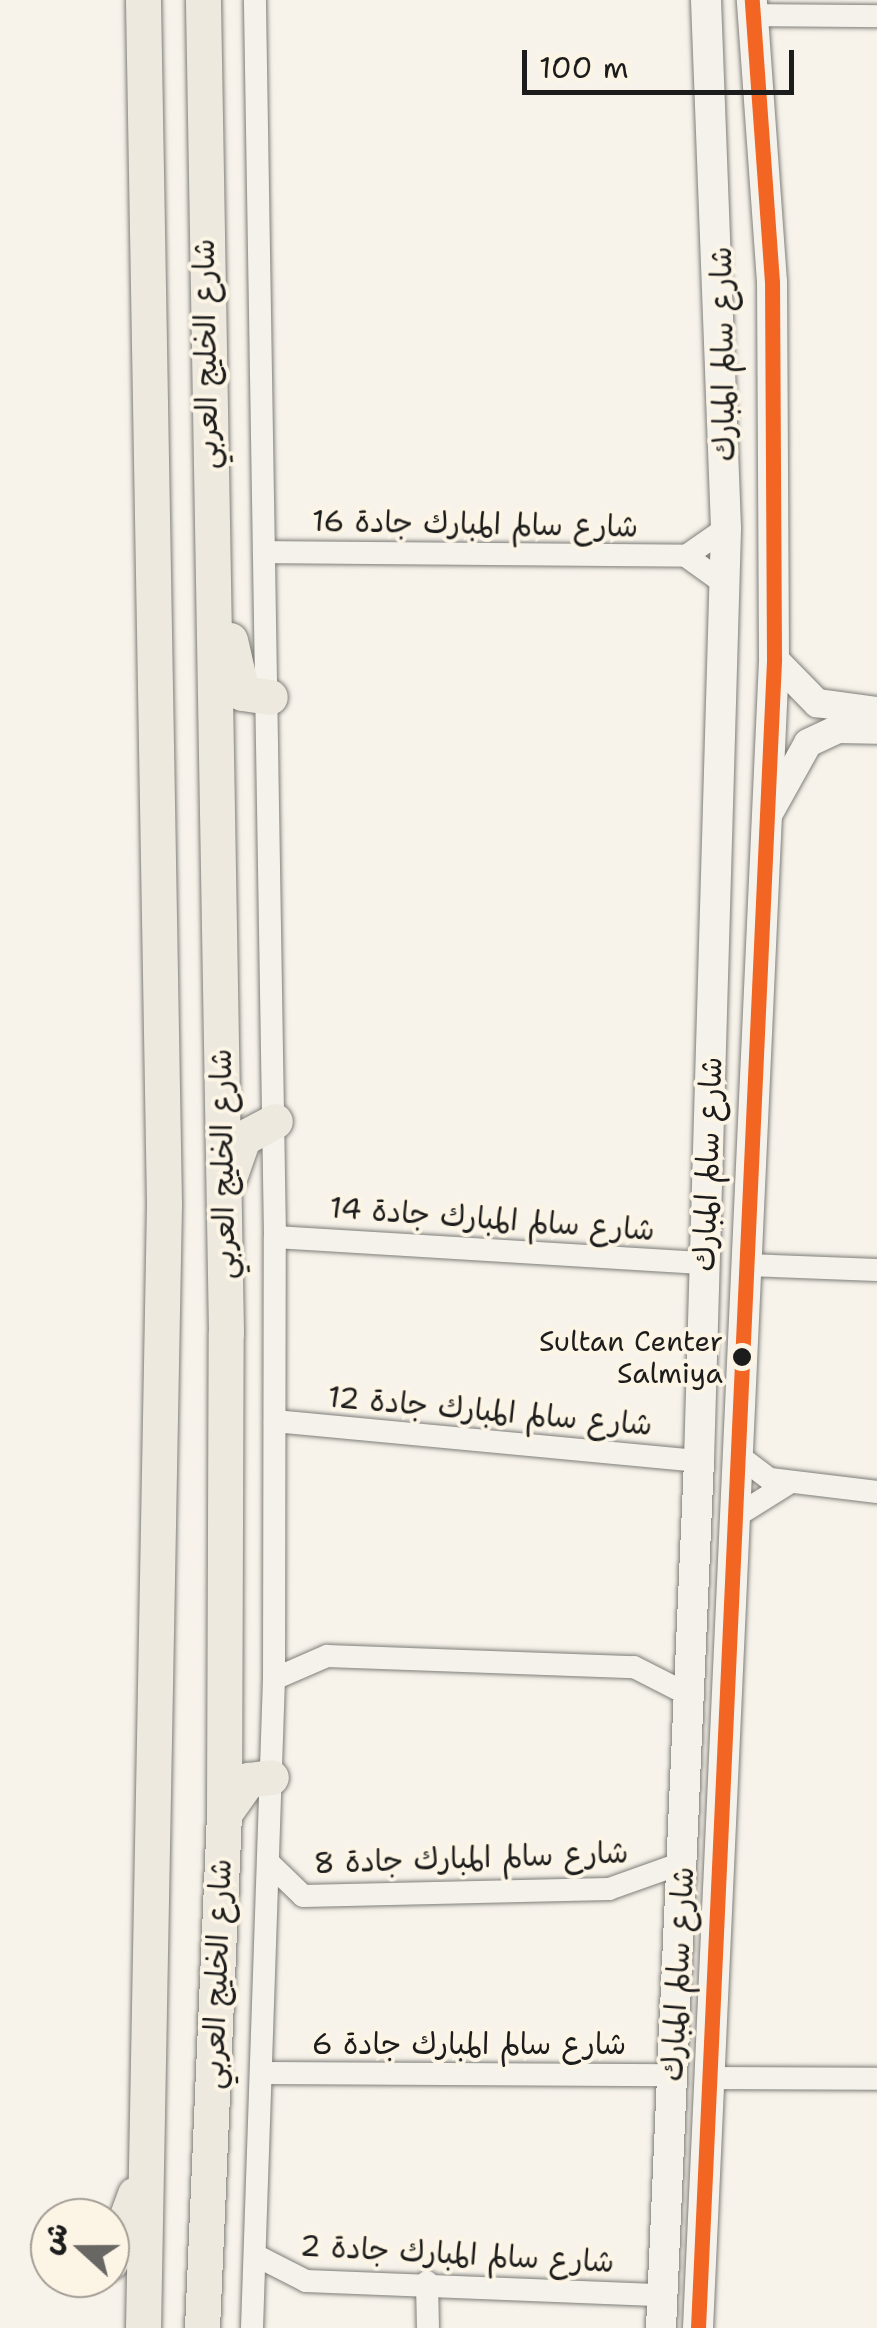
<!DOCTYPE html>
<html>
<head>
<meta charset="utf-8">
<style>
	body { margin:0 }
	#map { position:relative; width:877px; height:2328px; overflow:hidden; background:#f7f3ea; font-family:"Shantell Sans","Playpen Sans Arabic",sans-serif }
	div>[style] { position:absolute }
	.roads { filter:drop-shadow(0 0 2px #7f7d79) drop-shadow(0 0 2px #7f7d79) }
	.minor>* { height:22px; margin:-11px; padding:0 11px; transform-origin:11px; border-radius:11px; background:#f5f2ec }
	.tertiary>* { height:28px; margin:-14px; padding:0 14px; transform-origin:14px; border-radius:14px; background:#f5f2ec }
	.secondary>* { height:30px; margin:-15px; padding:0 15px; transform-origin:15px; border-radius:15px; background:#f5f2ec }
	.primary>* { height:35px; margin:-17.5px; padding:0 17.5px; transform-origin:17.5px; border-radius:17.5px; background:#eee9df }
	.bus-1>* { height:15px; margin:-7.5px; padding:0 7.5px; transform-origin:7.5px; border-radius:7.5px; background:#f26522 }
	.dots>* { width:28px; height:28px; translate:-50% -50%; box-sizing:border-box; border:5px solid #fcf5e5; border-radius:50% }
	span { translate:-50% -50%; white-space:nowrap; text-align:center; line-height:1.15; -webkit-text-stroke:8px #fcf5e5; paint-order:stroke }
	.bus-label { font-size:28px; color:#1c1c1c }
	.right { translate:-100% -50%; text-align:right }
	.street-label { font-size:30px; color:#1c1c1c }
	.north { position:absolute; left:30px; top:2198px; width:100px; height:100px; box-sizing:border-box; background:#fcf5e5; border:2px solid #a29e95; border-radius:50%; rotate:291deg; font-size:28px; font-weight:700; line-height:40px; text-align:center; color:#1c1c1c }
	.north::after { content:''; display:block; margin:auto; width:35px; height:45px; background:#696764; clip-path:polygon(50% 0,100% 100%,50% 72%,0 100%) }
	.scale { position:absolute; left:522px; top:50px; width:272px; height:45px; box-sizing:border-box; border:5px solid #1c1c1c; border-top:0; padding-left:12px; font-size:30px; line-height:35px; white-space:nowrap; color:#1c1c1c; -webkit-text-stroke:8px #fcf5e5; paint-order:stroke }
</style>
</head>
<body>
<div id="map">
	<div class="roads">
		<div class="minor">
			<i style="left:753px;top:15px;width:124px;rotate:0.5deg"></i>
			<i style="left:264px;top:552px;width:422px;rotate:0.5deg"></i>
			<i style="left:686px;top:556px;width:48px;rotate:35.7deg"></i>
			<i style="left:686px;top:556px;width:49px;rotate:-35deg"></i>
			<i style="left:275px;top:1237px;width:431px;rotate:3.5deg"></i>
			<i style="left:746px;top:1265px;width:131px;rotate:2.2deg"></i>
			<i style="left:275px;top:1421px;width:426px;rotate:5.4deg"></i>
			<i style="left:739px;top:1456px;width:39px;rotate:37deg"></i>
			<i style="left:770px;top:1479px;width:108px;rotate:6.9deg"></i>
			<i style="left:738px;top:1515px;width:60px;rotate:-32.1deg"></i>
			<i style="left:274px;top:1679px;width:58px;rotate:-23.5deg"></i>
			<i style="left:327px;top:1656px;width:307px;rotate:2.1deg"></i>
			<i style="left:634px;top:1667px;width:62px;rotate:27deg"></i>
			<i style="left:269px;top:1863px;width:47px;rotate:44.1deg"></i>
			<i style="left:303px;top:1896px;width:306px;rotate:-1.3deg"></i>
			<i style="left:609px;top:1889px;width:81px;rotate:-19.6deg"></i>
			<i style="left:264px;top:2073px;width:409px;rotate:0.3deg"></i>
			<i style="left:710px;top:2078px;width:167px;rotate:0.3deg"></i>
			<i style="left:257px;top:2256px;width:55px;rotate:27deg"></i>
			<i style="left:306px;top:2281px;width:356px;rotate:2.3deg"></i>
			<i style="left:427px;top:2282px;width:46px;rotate:88.8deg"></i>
			<i style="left:252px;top:2328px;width:649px;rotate:-88.06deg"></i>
			<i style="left:274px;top:1679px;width:442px;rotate:-89.9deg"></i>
			<i style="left:275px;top:1237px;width:1237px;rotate:-90.93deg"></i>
		</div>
		<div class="tertiary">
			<i style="left:774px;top:659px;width:62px;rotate:45.7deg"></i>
			<i style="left:817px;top:703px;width:61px;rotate:7.6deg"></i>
			<i style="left:768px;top:815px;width:82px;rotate:-60.9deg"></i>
			<i style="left:808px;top:743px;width:33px;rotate:-25deg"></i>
			<i style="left:838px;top:729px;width:39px;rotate:1deg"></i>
		</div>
		<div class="secondary">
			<i style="left:661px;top:2328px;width:868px;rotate:-87.49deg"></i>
			<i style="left:699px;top:1461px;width:933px;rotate:-88.34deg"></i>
			<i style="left:726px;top:528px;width:528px;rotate:-92.17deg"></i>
			<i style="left:698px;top:2328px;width:1671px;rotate:-87.39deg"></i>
			<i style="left:774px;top:659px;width:377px;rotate:-90.3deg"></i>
			<i style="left:772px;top:282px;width:283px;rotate:-94.1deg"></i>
		</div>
		<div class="primary">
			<i style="left:230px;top:640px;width:54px;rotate:77.2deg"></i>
			<i style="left:242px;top:693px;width:28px;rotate:8deg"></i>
			<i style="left:229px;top:1178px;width:42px;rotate:-70.7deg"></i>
			<i style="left:243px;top:1138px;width:36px;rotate:-28deg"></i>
			<i style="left:224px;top:1814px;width:42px;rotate:-54.8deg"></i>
			<i style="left:248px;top:1780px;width:23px;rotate:-7deg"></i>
			<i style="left:110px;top:2262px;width:72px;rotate:-69.8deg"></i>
			<i style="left:143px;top:2328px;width:1124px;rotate:-88.93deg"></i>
			<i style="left:164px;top:1204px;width:1204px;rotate:-91deg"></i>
			<i style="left:202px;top:2328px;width:514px;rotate:-87.55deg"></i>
			<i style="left:224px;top:1814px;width:481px;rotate:-89.8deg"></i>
			<i style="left:226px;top:1333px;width:1333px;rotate:-90.99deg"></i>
		</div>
	</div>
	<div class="bus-1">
		<i style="left:698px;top:2328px;width:1671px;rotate:-87.39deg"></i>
		<i style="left:774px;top:659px;width:377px;rotate:-90.3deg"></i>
		<i style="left:772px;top:282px;width:283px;rotate:-94.1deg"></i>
	</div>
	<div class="dots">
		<i style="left:742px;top:1357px;background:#1c1c1c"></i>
	</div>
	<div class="bus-label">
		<span class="right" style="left:723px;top:1357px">Sultan Center<br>Salmiya</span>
	</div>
	<div class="street-label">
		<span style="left:206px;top:354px;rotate:-91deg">شارع الخليج العربي</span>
		<span style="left:723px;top:354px;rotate:-91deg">شارع سالم المبارك</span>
		<span style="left:475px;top:524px;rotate:1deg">شارع سالم المبارك جادة 16</span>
		<span style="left:223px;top:1164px;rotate:-91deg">شارع الخليج العربي</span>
		<span style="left:708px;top:1164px;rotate:-88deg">شارع سالم المبارك</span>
		<span style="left:492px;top:1219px;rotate:4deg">شارع سالم المبارك جادة 14</span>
		<span style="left:490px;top:1411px;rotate:5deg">شارع سالم المبارك جادة 12</span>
		<span style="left:471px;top:1858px;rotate:-2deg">شارع سالم المبارك جادة 8</span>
		<span style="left:217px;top:1974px;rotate:-88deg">شارع الخليج العربي</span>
		<span style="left:678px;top:1974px;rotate:-87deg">شارع سالم المبارك</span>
		<span style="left:469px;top:2044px">شارع سالم المبارك جادة 6</span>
		<span style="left:457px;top:2254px;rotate:3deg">شارع سالم المبارك جادة 2</span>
	</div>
	<div class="north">ش</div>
	<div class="scale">100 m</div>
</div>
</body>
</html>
